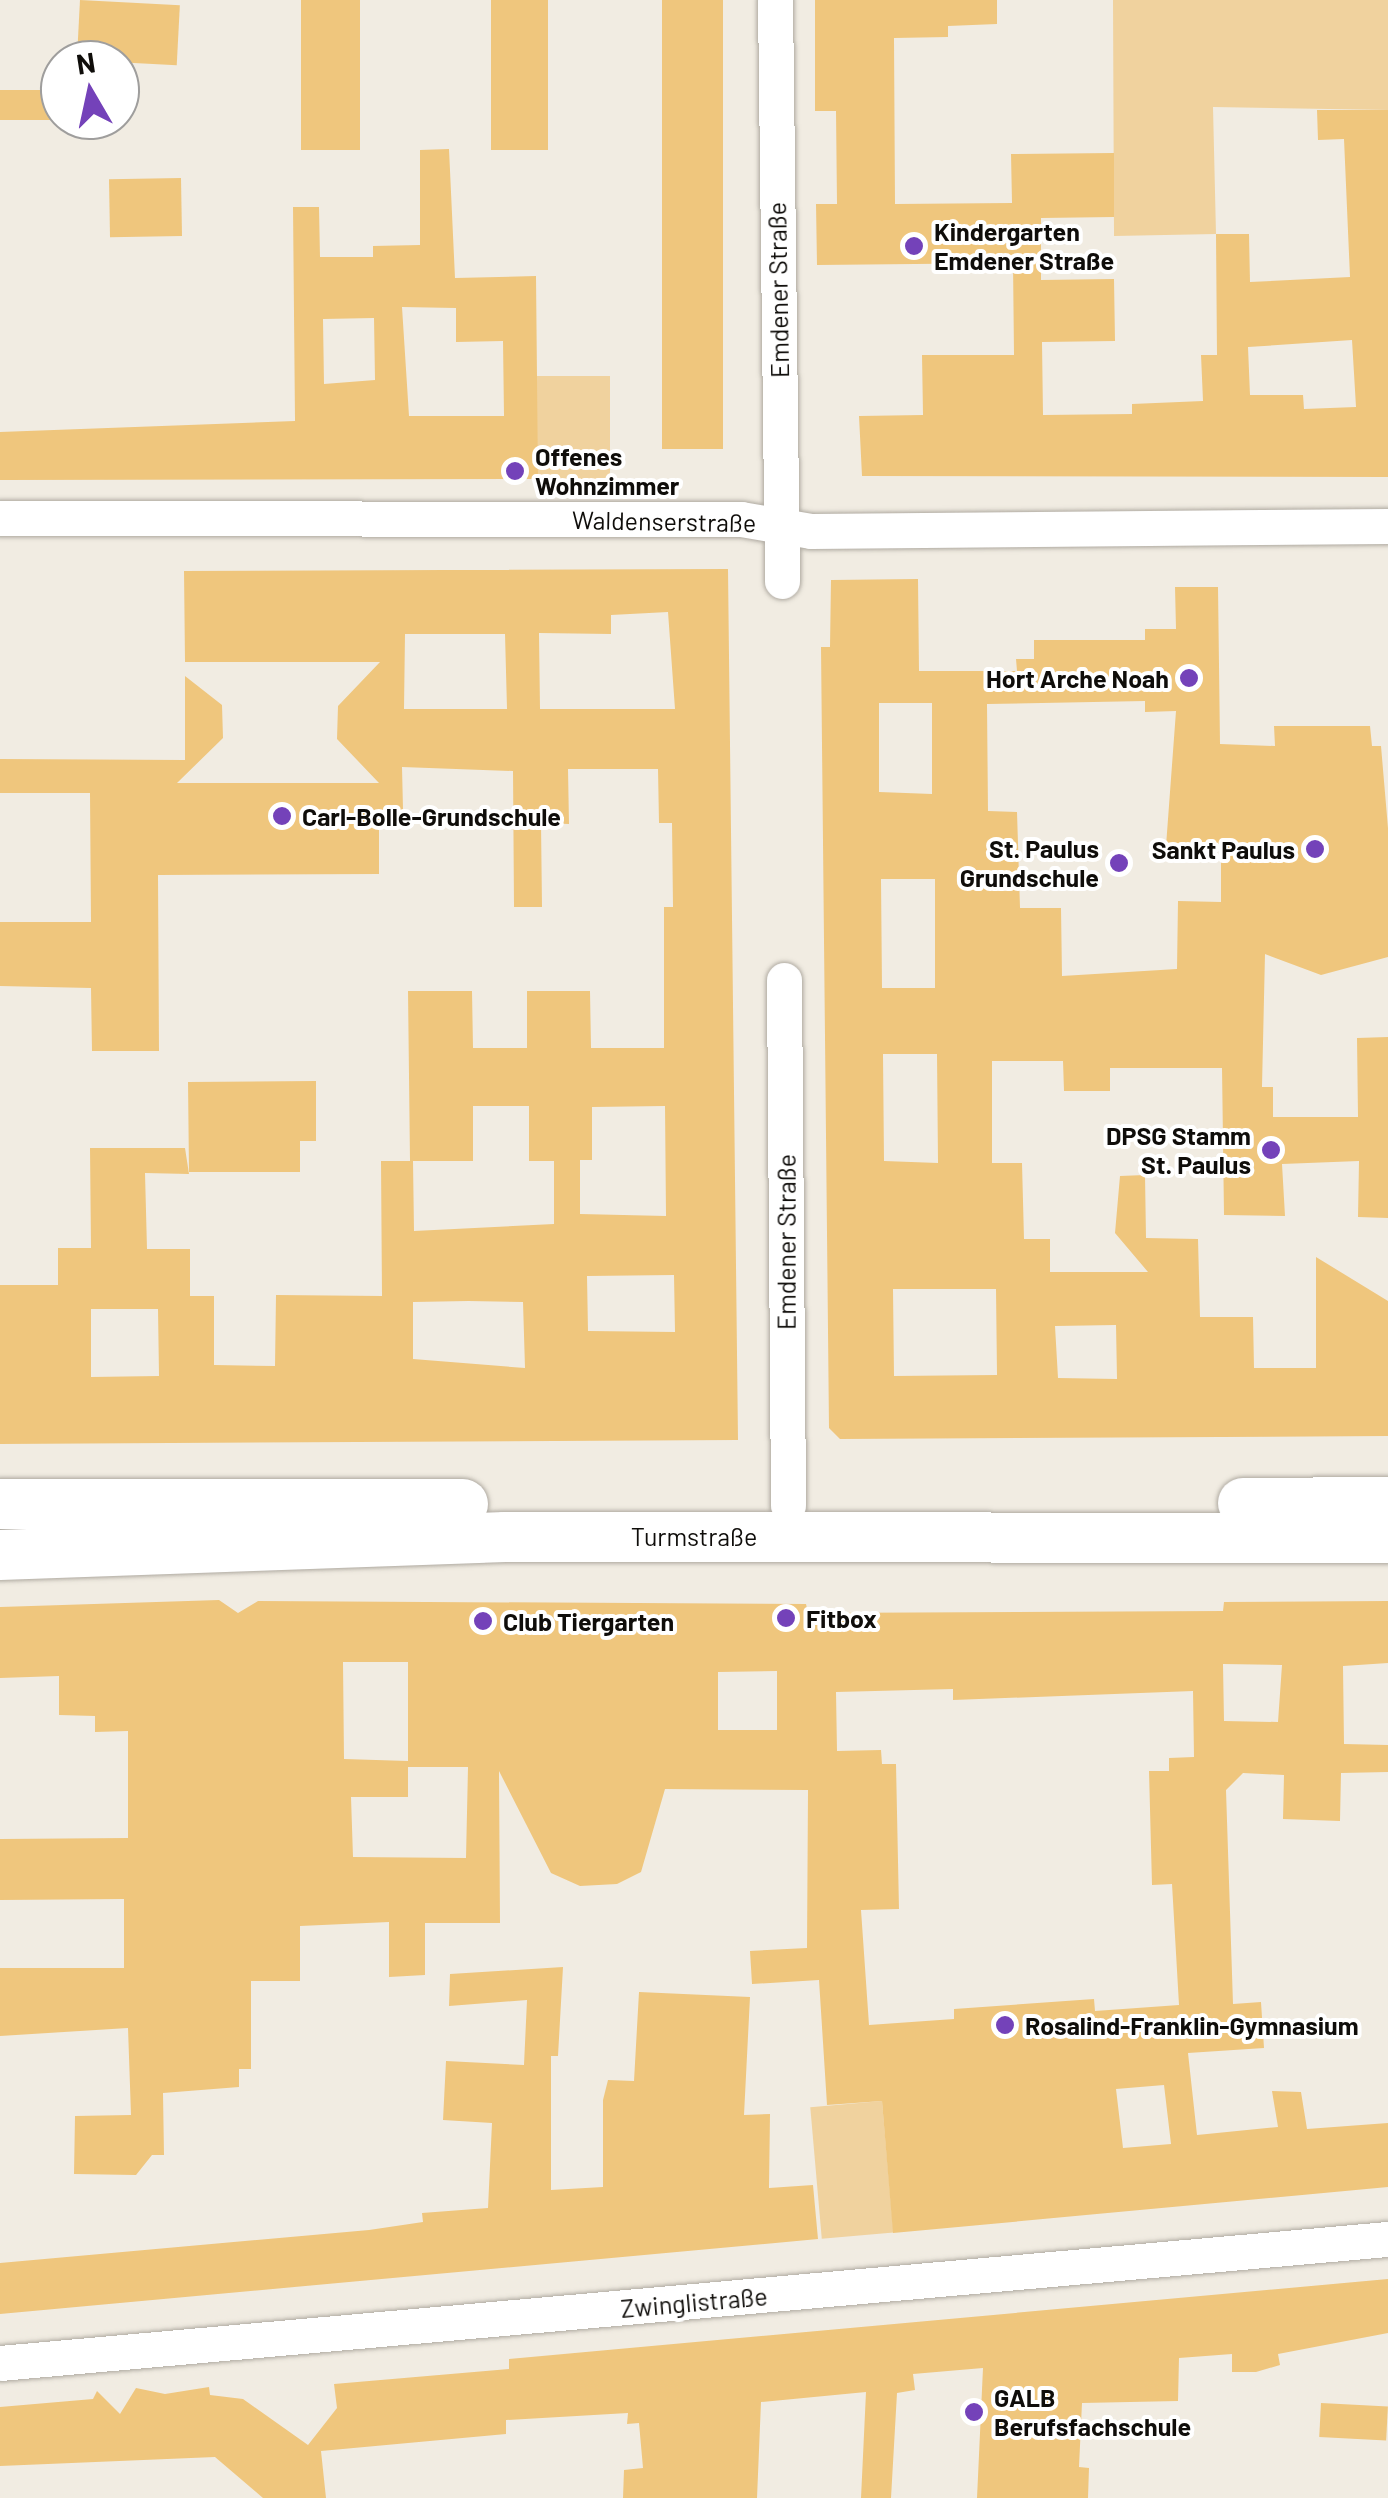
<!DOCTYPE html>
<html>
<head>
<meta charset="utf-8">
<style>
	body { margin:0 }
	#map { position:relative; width:1388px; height:2498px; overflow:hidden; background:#f1ece2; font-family:Barlow,sans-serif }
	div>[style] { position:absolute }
	.green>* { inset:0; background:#f0d29e; transform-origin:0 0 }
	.building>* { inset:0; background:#efc67d; transform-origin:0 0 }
	.roads { filter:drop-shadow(0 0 2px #afaaa1) drop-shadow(0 0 2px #afaaa1) }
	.minor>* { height:35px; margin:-17.5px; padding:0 17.5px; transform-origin:17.5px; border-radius:17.5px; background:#fff }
	.secondary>* { height:50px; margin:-25px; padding:0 25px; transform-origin:25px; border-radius:25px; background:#fff }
	.dots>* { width:28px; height:28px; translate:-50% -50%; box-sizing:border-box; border:5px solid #fff; border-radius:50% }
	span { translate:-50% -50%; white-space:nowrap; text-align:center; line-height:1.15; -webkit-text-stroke:8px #fff; paint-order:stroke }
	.poi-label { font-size:25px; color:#0f0d0a; font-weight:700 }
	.left { translate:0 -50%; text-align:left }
	.right { translate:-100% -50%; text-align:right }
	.street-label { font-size:25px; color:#0f0d0a }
	.north { position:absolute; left:40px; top:40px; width:100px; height:100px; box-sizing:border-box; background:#fff; border:2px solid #9f9e9d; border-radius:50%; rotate:351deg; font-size:28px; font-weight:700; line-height:40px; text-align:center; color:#0f0d0a }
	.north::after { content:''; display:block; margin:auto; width:35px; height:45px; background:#7442b9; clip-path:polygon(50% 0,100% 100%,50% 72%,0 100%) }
</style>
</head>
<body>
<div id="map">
	<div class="green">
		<i style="clip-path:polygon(1113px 0,1388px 0,1388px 110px,1213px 107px,1216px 234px,1114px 236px)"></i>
		<i style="left:610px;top:376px;width:103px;height:73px;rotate:90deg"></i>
		<i style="left:882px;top:2101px;width:132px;height:72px;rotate:85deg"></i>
	</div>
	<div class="building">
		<i style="left:80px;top:0;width:100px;height:60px;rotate:3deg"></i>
		<i style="left:301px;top:0;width:59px;height:150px"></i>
		<i style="left:491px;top:0;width:57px;height:150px"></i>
		<i style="left:662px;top:0;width:61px;height:449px"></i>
		<i style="clip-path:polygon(evenodd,815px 0,997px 0,997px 24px,948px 26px,948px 37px,894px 38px,895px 204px,1012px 203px,1011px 154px,1114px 153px,1114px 217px,1041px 218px,1041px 280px,1114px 279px,1115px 341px,1042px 342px,1043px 415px,1132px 414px,1132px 404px,1203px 401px,1201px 355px,1217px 355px,1216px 234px,1249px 234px,1250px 282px,1350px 277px,1344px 139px,1318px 140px,1317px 110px,1388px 110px,1388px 477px,862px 476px,859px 416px,923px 415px,922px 355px,1014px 355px,1013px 263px,817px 265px,816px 204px,837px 204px,836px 111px,815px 111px,815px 0,1352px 340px,1356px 407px,1304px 409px,1303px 395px,1250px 395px,1248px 347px,1352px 340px)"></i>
		<i style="left:60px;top:90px;width:30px;height:60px;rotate:90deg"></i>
		<i style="clip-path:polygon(evenodd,449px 149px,455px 278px,536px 276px,538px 479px,0 480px,0 432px,295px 421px,293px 207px,319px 207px,320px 257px,373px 257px,373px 246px,420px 245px,420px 150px,449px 149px,402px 307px,456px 308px,456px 342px,503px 341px,504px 416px,409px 416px,402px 307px,449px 149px,374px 318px,375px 380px,324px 384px,323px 319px,374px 318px)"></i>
		<i style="left:181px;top:178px;width:58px;height:72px;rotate:89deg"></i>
		<i style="clip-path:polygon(evenodd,728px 569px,738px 1440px,0 1444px,0 1285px,58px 1285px,58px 1248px,91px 1248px,90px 1148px,185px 1148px,189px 1174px,145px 1173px,147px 1249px,190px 1249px,190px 1296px,214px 1296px,214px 1365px,275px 1366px,276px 1295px,382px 1296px,381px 1161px,410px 1161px,408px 991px,472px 991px,473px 1048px,527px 1048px,527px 991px,590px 991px,591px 1048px,664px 1048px,664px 907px,673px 907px,672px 823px,659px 823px,658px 769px,568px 769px,569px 824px,541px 823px,542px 907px,514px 907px,513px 771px,402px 767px,403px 809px,379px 824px,379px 874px,158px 875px,159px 1051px,92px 1051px,91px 988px,0 986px,0 922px,91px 922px,90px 793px,0 793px,0 759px,185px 760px,185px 676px,222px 705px,223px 738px,177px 783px,379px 783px,337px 739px,338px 706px,380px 662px,185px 662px,184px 571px,728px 569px,668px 612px,675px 709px,540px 709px,539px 633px,611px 634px,611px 615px,668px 612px,728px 569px,405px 634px,505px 634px,507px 709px,404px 709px,405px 634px,728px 569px,473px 1106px,529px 1106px,529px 1161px,554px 1161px,554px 1224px,414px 1231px,413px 1161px,473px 1161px,473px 1106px,728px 569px,665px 1106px,666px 1216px,580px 1214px,580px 1160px,592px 1160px,592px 1107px,665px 1106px,728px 569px,674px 1275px,675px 1332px,588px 1331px,587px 1276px,674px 1275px,728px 569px,468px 1301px,523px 1302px,525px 1368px,413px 1359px,413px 1302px,468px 1301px,728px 569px,91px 1309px,158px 1309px,159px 1376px,91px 1377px,91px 1309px)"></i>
		<i style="clip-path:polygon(evenodd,918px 579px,919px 671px,1017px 671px,1016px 659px,1034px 659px,1034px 640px,1145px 640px,1145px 629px,1176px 629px,1175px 587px,1218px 587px,1220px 744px,1275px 746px,1274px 726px,1370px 726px,1372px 746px,1381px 746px,1388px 828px,1388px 957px,1321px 975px,1265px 954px,1262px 1087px,1273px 1087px,1273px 1117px,1358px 1117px,1357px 1038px,1388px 1037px,1388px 1218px,1358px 1217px,1359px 1161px,1282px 1164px,1285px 1216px,1224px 1215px,1222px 1068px,1110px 1068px,1110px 1091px,1064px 1091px,1063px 1061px,992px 1061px,992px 1163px,1022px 1163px,1024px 1239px,1050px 1239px,1050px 1272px,1148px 1272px,1115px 1233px,1120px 1176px,1145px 1175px,1146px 1238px,1198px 1239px,1200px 1317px,1253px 1317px,1254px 1368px,1316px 1368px,1316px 1257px,1388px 1301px,1388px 1436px,840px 1439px,829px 1428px,821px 647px,830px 647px,831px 580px,918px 579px,1145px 701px,1145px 712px,1176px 711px,1166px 846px,1221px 845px,1221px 902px,1178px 901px,1177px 969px,1062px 976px,1061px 908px,1020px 908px,1017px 812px,988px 811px,987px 704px,1145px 701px,918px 579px,879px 703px,932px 703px,932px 794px,879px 792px,879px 703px,918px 579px,881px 879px,935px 879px,935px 988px,882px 988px,881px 879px,918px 579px,883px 1054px,937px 1054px,938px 1163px,884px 1161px,883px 1054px,918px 579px,893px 1289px,996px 1289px,997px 1375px,894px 1376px,893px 1289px,918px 579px,1116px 1325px,1117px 1379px,1058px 1378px,1055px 1326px,1116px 1325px)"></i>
		<i style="clip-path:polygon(316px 1081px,316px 1141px,300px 1141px,300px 1172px,189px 1172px,188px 1082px)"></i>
		<i style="clip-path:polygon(evenodd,219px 1600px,238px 1613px,258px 1601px,806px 1604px,808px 1613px,1223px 1611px,1224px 1602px,1388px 1601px,1388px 1663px,1343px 1666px,1344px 1744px,1388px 1745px,1388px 1772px,1341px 1773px,1340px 1821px,1283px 1819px,1284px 1775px,1243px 1773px,1226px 1790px,1233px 2004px,1261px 2002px,1264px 2048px,1188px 2053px,1197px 2135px,1278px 2127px,1272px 2091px,1301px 2092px,1307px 2129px,1388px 2123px,1388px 2187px,893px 2233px,882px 2101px,827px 2105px,819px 1980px,752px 1984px,750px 1951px,807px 1948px,808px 1790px,665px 1789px,641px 1872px,617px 1884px,580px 1886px,551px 1873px,499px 1771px,500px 1923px,425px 1923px,425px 1975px,389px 1977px,389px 1922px,300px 1926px,300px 1981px,251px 1981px,251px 2069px,239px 2069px,239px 2087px,163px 2093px,164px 2155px,152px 2155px,136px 2175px,74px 2174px,75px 2116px,131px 2115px,128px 2028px,0 2036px,0 1968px,124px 1968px,124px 1899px,0 1900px,0 1839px,128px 1838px,128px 1731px,95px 1732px,95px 1716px,59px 1715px,59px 1676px,0 1678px,0 1607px,219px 1600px,343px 1662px,408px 1662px,408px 1761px,344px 1759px,343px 1662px,219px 1600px,1223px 1664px,1282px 1665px,1278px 1722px,1224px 1721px,1223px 1664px,219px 1600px,777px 1671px,777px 1730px,718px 1730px,718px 1672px,777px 1671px,219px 1600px,953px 1689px,953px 1700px,1193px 1691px,1194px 1757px,1169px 1758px,1169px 1771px,1149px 1771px,1152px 1885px,1172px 1884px,1179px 2005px,1095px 2011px,1094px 1999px,954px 2009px,954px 2019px,869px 2025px,861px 1910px,899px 1909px,896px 1764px,882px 1764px,881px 1750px,837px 1751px,836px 1692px,953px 1689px,219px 1600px,408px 1767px,468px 1767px,466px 1858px,353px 1857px,351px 1797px,408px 1797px,408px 1767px,219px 1600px,1164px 2085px,1171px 2144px,1123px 2148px,1116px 2089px,1164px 2085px)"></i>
		<i style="clip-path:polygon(563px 1967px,558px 2056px,551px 2056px,551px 2190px,603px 2187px,603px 2100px,608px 2080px,634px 2081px,639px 1992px,750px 1997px,744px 2115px,770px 2114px,769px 2188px,813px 2185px,818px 2239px,0 2314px,0 2263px,369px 2230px,423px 2222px,422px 2213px,488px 2208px,492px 2123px,443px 2120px,446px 2061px,524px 2065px,527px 2000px,449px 2006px,450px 1974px)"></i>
		<i style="clip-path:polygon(1388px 2279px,1388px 2333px,1278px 2354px,1280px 2365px,1256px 2372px,1232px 2372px,1232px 2354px,1179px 2358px,1178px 2401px,1082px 2403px,1079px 2467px,1089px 2468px,1088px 2498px,977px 2498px,983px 2368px,913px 2374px,915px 2390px,897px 2393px,891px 2498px,861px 2498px,866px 2392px,761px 2402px,757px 2498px,623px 2498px,624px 2470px,643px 2468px,639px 2423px,627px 2424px,628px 2413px,506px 2420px,506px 2434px,321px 2451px,326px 2498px,263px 2498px,215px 2457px,0 2466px,0 2407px,93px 2399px,97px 2391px,120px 2414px,136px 2388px,165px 2394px,209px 2387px,210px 2395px,243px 2399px,308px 2445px,337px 2408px,334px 2384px,509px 2369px,509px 2359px)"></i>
		<i style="left:1321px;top:2403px;width:67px;height:34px;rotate:3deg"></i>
	</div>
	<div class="roads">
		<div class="minor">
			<i style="left:775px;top:0;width:581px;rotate:89.31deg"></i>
			<i style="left:0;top:518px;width:741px;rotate:0.08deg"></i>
			<i style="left:741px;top:519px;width:71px;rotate:9.7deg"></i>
			<i style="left:811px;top:531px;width:577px;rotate:-0.5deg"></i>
			<i style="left:784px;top:980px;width:525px;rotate:89.56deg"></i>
			<i style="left:0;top:2363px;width:1394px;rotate:-5.11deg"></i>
		</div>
		<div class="secondary">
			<i style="left:1243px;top:1503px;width:145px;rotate:-0.4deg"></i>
			<i style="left:0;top:1504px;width:463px"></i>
			<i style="left:0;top:1555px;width:505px;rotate:-2.04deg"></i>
			<i style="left:505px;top:1537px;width:883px;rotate:0.06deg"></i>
		</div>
	</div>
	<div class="dots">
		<i style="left:914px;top:246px;background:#7442b9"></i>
		<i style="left:515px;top:471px;background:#7442b9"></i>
		<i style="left:1189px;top:678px;background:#7442b9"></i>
		<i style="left:282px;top:816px;background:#7442b9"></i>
		<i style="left:1315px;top:849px;background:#7442b9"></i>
		<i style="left:1119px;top:863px;background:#7442b9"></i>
		<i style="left:1271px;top:1150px;background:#7442b9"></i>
		<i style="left:786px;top:1618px;background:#7442b9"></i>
		<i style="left:483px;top:1621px;background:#7442b9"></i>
		<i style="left:1005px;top:2025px;background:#7442b9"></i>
		<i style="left:974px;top:2412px;background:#7442b9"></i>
	</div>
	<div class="poi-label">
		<span class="left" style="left:934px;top:246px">Kindergarten<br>Emdener Straße</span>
		<span class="left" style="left:535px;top:471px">Offenes<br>Wohnzimmer</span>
		<span class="right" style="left:1169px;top:678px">Hort Arche Noah</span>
		<span class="left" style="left:302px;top:816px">Carl-Bolle-Grundschule</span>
		<span class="right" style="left:1099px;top:863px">St. Paulus<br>Grundschule</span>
		<span class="right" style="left:1295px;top:849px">Sankt Paulus</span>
		<span class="right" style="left:1251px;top:1150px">DPSG Stamm<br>St. Paulus</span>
		<span class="left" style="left:806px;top:1618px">Fitbox</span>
		<span class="left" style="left:503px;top:1621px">Club Tiergarten</span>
		<span class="left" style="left:1025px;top:2025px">Rosalind-Franklin-Gymnasium</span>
		<span class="left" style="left:994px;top:2412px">GALB<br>Berufsfachschule</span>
	</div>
	<div class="street-label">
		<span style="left:778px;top:290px;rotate:-91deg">Emdener Straße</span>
		<span style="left:664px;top:521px;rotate:1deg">Waldenserstraße</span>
		<span style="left:786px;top:1242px;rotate:-90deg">Emdener Straße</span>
		<span style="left:694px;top:1536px">Turmstraße</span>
		<span style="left:694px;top:2302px;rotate:-5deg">Zwinglistraße</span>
	</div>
	<div class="north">N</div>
</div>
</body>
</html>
